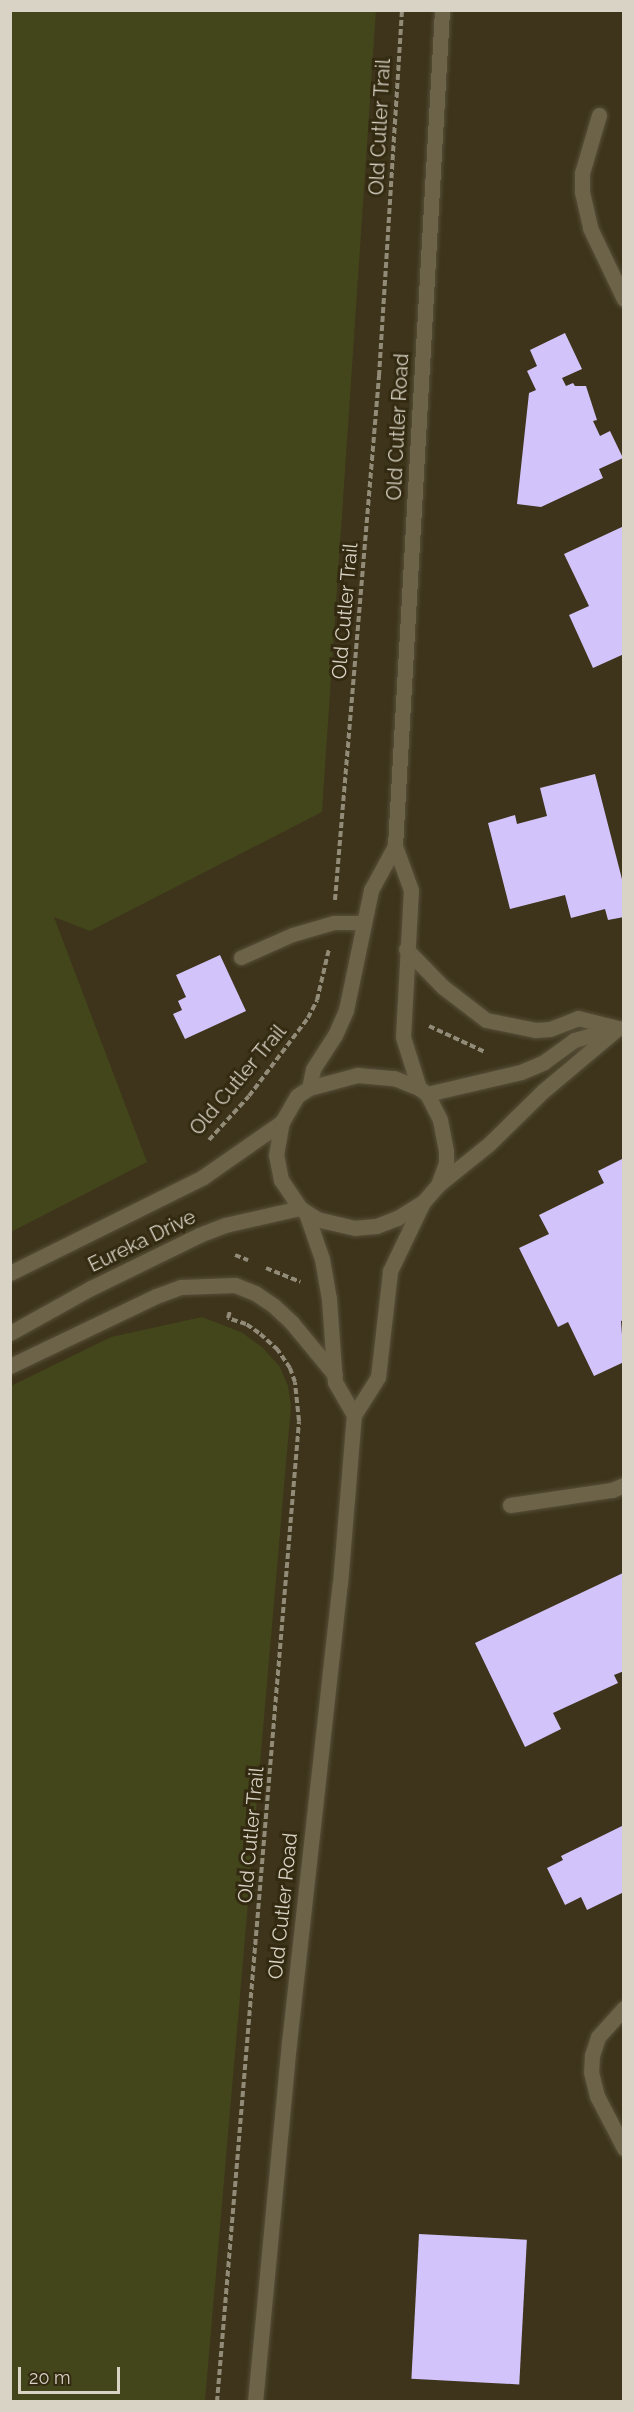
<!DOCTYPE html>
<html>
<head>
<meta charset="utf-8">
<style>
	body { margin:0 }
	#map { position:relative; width:634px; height:2412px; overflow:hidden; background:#3d341b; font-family:Raleway,sans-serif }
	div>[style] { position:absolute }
	.green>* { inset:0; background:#43451b }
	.building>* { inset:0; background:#d2c3fa; transform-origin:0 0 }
	.path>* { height:4px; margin-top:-2px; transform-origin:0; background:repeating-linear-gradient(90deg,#928b78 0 6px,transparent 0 9px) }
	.roads { filter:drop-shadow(0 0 2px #574f39) drop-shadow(0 0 2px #574f39) }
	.lane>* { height:14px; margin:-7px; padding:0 7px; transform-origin:7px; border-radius:7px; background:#6d6349 }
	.street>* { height:15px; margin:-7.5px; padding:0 7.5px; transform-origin:7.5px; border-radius:7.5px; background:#6d6349 }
	.secondary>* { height:15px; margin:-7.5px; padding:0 7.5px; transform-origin:7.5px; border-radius:7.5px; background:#6d6349 }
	span { translate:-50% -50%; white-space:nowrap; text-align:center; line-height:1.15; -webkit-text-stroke:6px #332a11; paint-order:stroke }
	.street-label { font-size:20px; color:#d9d3c5 }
	.frame { position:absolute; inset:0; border:12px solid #d9d3c5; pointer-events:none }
	.scale { position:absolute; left:18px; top:2367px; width:102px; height:27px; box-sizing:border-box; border:3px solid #d9d3c5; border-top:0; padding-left:8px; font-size:18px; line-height:21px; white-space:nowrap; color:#d9d3c5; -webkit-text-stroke:4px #332a11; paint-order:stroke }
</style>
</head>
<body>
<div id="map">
	<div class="green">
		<i style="clip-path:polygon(11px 10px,376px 11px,322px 812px,90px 931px,54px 917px,147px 1162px,11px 1232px)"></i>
		<i style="clip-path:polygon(202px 1317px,241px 1332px,262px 1347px,280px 1367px,288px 1386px,291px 1406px,205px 2401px,11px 2401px,11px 1386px,111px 1337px)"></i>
	</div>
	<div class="building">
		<i style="clip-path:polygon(565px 333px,582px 369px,562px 378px,566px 386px,573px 383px,575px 386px,586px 386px,597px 420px,593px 421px,600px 436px,610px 431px,623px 458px,599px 469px,603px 478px,541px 507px,517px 504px,529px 393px,536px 390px,527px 371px,537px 366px,530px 350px)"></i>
		<i style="clip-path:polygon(624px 526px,624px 654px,593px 668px,569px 615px,589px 606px,564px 554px)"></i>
		<i style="clip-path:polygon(595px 774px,624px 887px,624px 917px,608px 920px,605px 909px,571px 918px,565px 895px,510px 909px,488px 823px,515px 815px,517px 824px,547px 816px,540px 788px)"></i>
		<i style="clip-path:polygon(220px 955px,246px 1011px,185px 1039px,173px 1014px,182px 1010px,178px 1001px,186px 997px,176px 975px)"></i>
		<i style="clip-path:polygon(624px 1158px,624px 1320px,621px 1321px,624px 1362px,594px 1376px,568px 1322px,558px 1327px,519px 1248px,549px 1234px,539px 1215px,604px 1183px,598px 1171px)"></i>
		<i style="clip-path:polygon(623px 1573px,624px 1671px,614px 1675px,618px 1683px,553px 1713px,561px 1729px,525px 1747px,475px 1643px)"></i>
		<i style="clip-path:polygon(624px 1825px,624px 1892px,587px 1910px,581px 1897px,565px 1905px,547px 1868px,563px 1860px,561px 1856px)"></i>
		<i style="left:419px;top:2234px;width:108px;height:145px;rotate:3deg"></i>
	</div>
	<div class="path">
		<i style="left:335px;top:900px;width:526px;rotate:-85.2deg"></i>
		<i style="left:379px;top:376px;width:367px;rotate:-86.4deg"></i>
		<i style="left:429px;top:1026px;width:62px;rotate:24.9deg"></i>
		<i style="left:209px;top:1140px;width:59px;rotate:-47.7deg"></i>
		<i style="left:249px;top:1096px;width:98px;rotate:-52.9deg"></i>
		<i style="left:308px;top:1018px;width:20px;rotate:-63deg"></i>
		<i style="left:317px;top:1000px;width:52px;rotate:-76.8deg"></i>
		<i style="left:235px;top:1255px;width:14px;rotate:21deg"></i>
		<i style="left:266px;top:1268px;width:37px;rotate:22deg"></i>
		<i style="left:217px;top:2402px;width:984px;rotate:-85.22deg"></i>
		<i style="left:299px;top:1421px;width:39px;rotate:-96deg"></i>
		<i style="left:295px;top:1382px;width:15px;rotate:-110deg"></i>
		<i style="left:290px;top:1368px;width:22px;rotate:-124deg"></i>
		<i style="left:278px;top:1350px;width:25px;rotate:-138deg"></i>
		<i style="left:259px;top:1333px;width:16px;rotate:-145deg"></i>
		<i style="left:246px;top:1324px;width:19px;rotate:-162deg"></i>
		<i style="left:228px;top:1318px;width:7px;rotate:-74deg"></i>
	</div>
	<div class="roads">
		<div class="lane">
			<i style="left:241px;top:958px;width:57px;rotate:-23.9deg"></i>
			<i style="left:293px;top:935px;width:43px;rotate:-16.3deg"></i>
			<i style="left:334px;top:923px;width:31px"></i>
		</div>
		<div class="street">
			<i style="left:599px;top:115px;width:60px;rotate:106.3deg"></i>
			<i style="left:582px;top:173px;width:19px;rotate:90deg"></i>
			<i style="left:582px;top:192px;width:37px;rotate:77deg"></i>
			<i style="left:590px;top:228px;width:79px;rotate:64.4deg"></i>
			<i style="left:10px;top:1273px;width:216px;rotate:-26.4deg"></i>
			<i style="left:203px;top:1177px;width:96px;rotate:-34.8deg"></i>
			<i style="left:10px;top:1333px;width:93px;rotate:-29.1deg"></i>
			<i style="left:91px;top:1288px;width:120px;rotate:-26.1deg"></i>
			<i style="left:199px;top:1235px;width:28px;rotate:-21deg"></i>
			<i style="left:225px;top:1225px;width:77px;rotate:-12.8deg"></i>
			<i style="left:10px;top:1366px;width:162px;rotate:-25.6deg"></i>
			<i style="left:156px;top:1296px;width:27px;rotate:-20deg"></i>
			<i style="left:181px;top:1287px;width:54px;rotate:-2.1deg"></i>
			<i style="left:235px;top:1285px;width:22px;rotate:22deg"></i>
			<i style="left:255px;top:1293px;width:23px;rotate:34deg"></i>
			<i style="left:274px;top:1306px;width:25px;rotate:43deg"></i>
			<i style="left:292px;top:1323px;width:67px;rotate:50.4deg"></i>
			<i style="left:510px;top:1505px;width:103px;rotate:-8.4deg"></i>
			<i style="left:612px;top:1490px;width:13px;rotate:-23deg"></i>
			<i style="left:624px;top:2008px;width:39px;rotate:132deg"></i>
			<i style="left:598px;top:2037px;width:19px;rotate:108deg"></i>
			<i style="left:592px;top:2055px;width:17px;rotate:93deg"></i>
			<i style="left:591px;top:2072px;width:25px;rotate:76deg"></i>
			<i style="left:597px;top:2096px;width:59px;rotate:62.6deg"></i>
		</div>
		<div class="secondary">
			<i style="left:406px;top:949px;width:53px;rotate:45.8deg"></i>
			<i style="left:443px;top:987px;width:54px;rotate:37.5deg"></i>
			<i style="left:486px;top:1020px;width:50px;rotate:11.5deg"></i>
			<i style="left:535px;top:1030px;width:15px;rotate:-4deg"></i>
			<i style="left:550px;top:1029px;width:30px;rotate:-21deg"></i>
			<i style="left:578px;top:1018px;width:41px;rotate:14deg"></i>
			<i style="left:357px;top:1075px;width:37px;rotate:5deg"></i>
			<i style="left:394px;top:1078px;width:27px;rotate:22deg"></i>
			<i style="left:419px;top:1088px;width:10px;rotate:37deg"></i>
			<i style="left:427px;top:1094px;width:29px;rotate:63deg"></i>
			<i style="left:440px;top:1120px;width:32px;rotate:79deg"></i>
			<i style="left:446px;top:1151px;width:12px;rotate:90deg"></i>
			<i style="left:446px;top:1163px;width:23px;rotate:110deg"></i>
			<i style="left:438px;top:1185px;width:23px;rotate:131deg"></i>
			<i style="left:423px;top:1202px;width:31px;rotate:148deg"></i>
			<i style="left:397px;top:1218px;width:22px;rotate:159deg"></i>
			<i style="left:376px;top:1226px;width:21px;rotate:175deg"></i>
			<i style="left:355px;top:1228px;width:37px;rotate:-167deg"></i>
			<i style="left:319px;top:1220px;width:22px;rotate:-148deg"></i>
			<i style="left:300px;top:1208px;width:34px;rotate:-124deg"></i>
			<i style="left:281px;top:1180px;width:25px;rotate:-101deg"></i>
			<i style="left:276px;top:1155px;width:34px;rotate:-80deg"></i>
			<i style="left:282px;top:1122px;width:30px;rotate:-60deg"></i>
			<i style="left:297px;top:1096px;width:14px;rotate:-34deg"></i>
			<i style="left:309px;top:1088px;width:50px;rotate:-15.2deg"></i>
			<i style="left:309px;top:1088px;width:19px;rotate:-78deg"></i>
			<i style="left:313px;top:1069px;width:40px;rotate:-57.1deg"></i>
			<i style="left:335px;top:1035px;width:27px;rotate:-66deg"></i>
			<i style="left:346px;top:1010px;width:123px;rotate:-78.2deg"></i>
			<i style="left:371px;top:890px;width:50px;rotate:-61.4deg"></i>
			<i style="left:419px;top:1088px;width:53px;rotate:-107.4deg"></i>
			<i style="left:403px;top:1037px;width:147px;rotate:-86.9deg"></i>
			<i style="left:411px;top:890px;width:47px;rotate:-110deg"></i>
			<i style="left:395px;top:846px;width:837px;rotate:-86.78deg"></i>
			<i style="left:427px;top:1094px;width:97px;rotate:-13.2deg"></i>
			<i style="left:521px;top:1072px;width:25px;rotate:-23deg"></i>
			<i style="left:544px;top:1062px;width:37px;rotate:-36deg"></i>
			<i style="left:574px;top:1040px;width:41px;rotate:-15.4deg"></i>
			<i style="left:438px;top:1185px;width:65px;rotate:-38.8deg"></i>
			<i style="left:489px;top:1144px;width:76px;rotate:-44.5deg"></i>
			<i style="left:543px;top:1091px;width:98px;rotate:-40deg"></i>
			<i style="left:306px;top:1213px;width:49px;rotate:70.8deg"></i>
			<i style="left:322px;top:1259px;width:41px;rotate:80.1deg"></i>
			<i style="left:329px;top:1299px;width:83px;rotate:85.9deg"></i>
			<i style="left:335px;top:1382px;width:38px;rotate:60deg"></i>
			<i style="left:255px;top:2402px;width:361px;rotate:-84.6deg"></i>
			<i style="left:289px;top:2043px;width:462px;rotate:-83.7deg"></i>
			<i style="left:340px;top:1584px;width:170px;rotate:-85.3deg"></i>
			<i style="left:354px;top:1415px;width:45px;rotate:-57.7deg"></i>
			<i style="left:378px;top:1377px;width:107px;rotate:-83.5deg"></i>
			<i style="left:390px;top:1271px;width:76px;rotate:-64.4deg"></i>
		</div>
	</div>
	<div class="street-label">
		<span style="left:380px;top:127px;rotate:-87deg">Old Cutler Trail</span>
		<span style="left:398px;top:427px;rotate:-87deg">Old Cutler Road</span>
		<span style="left:345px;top:611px;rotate:-85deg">Old Cutler Trail</span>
		<span style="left:238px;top:1080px;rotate:-50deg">Old Cutler Trail</span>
		<span style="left:142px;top:1241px;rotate:-26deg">Eureka Drive</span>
		<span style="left:251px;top:1835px;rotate:-85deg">Old Cutler Trail</span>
		<span style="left:283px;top:1906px;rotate:-84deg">Old Cutler Road</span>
	</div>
	<div class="frame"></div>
	<div class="scale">20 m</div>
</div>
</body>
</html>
